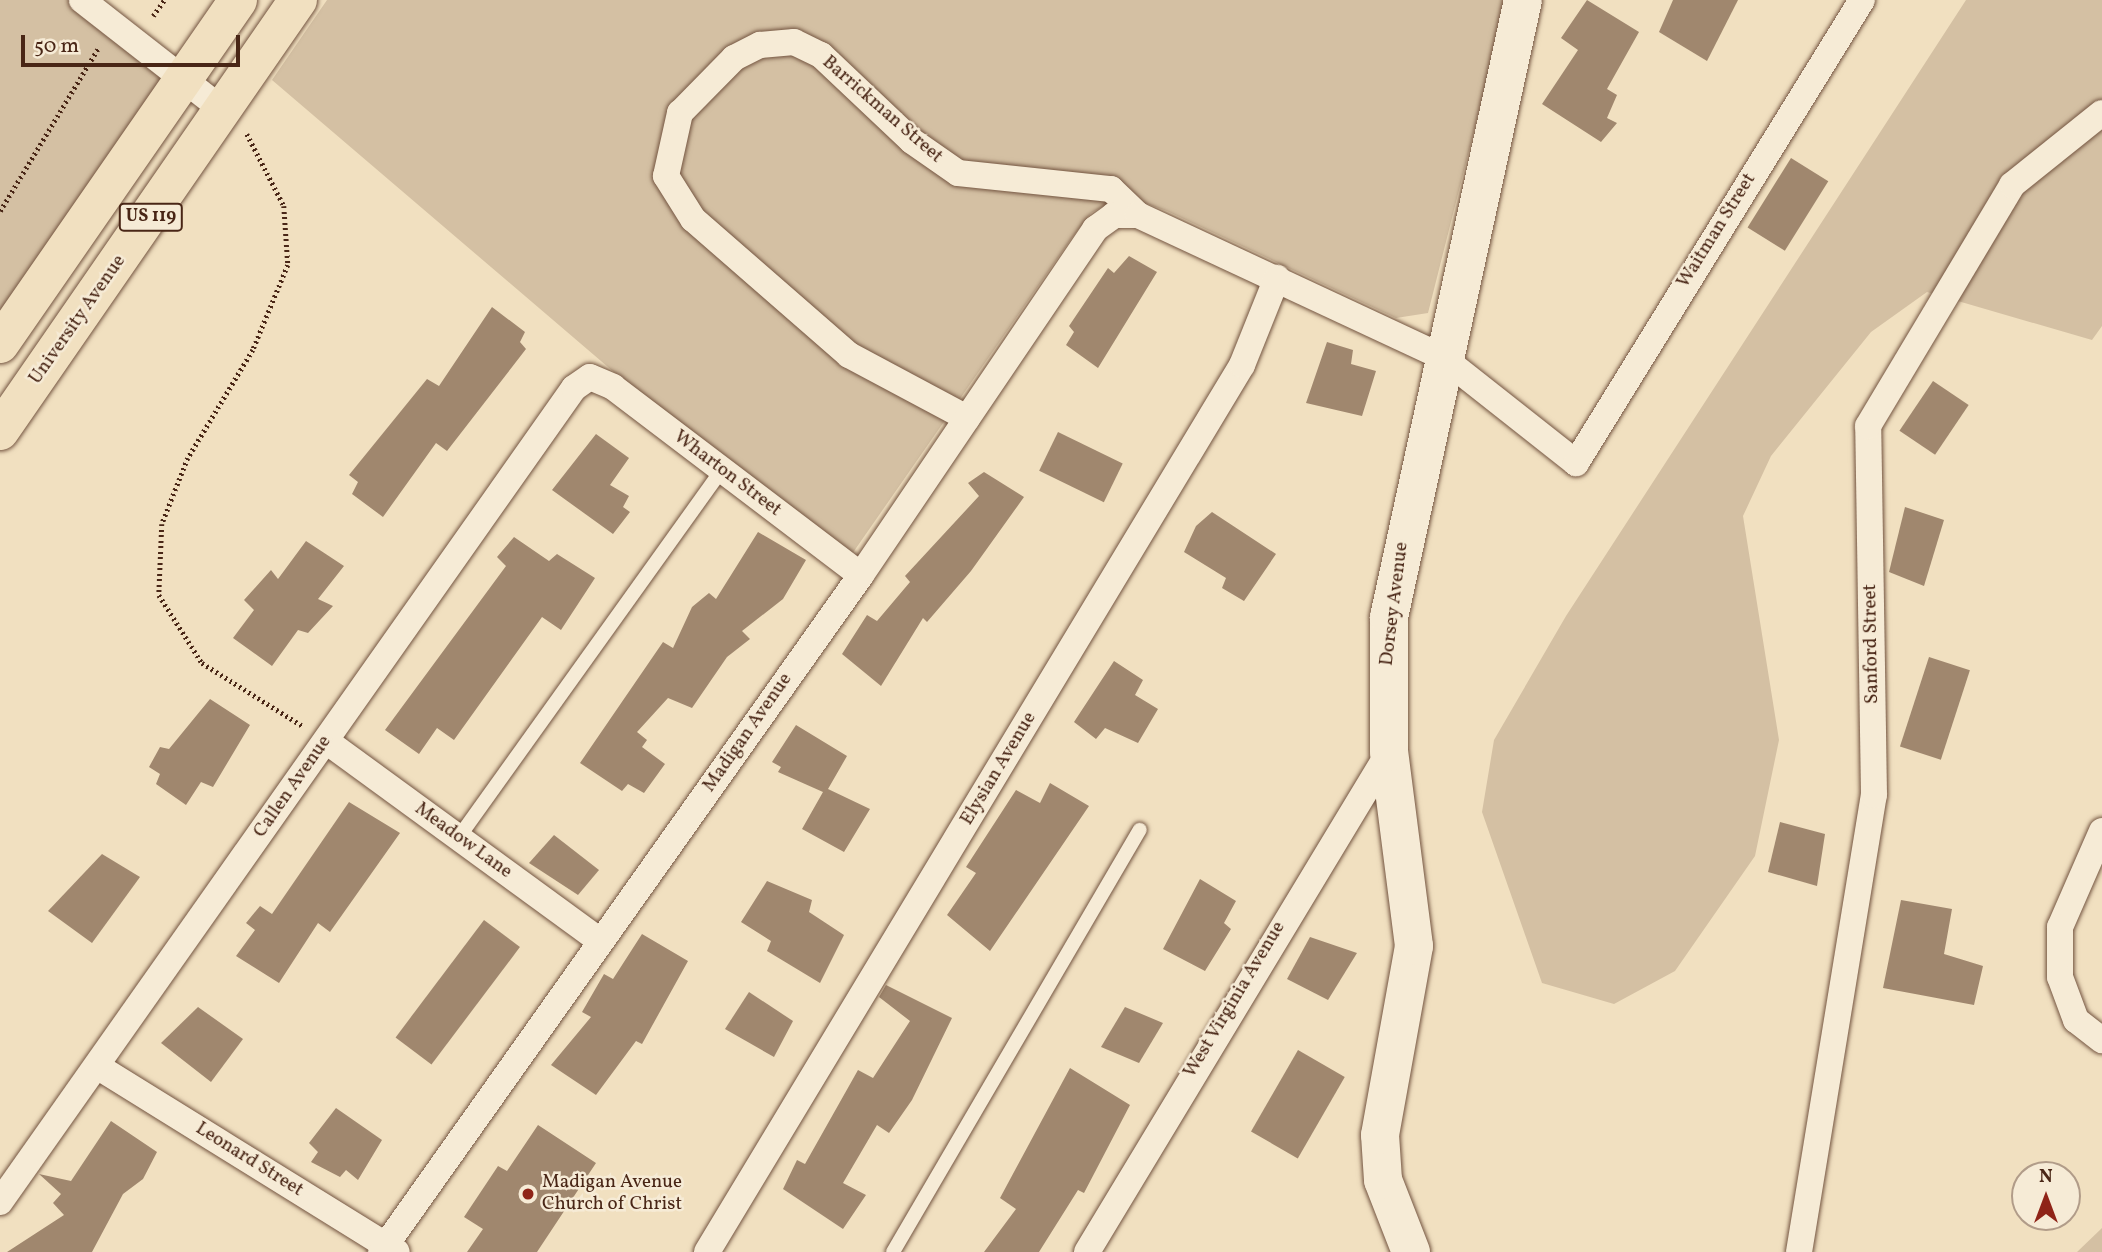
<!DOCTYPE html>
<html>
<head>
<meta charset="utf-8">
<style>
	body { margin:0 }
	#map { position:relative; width:2102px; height:1252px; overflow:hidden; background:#f1e0c0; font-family:Vollkorn,serif }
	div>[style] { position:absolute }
	.green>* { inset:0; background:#d4c0a3 }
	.building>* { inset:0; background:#a0876e; transform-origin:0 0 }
	.path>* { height:4.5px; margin-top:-2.25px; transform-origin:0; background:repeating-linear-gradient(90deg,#492616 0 2px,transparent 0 5.5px) }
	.roads { filter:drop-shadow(0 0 2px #735440) drop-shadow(0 0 2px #735440) }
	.lane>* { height:14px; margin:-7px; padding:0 7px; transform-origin:7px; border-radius:7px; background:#f6ebd6 }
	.street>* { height:26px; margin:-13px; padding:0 13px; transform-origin:13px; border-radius:13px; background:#f6ebd6 }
	.secondary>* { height:38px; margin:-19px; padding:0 19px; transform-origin:19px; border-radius:19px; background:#f6ebd6 }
	.primary>* { height:38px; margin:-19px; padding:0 19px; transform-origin:19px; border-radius:19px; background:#f1e0c0 }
	.dots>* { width:19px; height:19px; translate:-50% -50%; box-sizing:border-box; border:4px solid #f6ebd6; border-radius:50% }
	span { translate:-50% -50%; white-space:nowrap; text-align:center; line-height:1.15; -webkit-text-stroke:5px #f6ebd6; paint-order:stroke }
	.shield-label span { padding:2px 5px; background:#f6ebd6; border:2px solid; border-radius:5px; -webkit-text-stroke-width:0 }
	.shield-label { font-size:18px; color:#492616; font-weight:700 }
	.street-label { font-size:19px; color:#492616 }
	.poi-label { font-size:19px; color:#492616 }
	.left { translate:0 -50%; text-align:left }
	.north { position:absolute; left:2011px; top:1161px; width:70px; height:70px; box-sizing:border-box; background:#f6ebd6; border:2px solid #b19c89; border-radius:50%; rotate:0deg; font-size:19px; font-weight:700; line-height:28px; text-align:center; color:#492616 }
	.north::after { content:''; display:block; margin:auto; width:24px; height:32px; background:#8f2418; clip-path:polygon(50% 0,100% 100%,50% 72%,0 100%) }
	.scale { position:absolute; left:21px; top:35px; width:219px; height:32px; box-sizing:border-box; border:4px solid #492616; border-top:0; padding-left:9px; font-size:21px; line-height:24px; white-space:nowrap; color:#492616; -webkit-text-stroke:5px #f6ebd6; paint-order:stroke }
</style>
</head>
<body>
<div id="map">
	<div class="green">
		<i style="clip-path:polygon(0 0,90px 0,183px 77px,0 348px)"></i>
		<i style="clip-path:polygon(327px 0,1507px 0,1428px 313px,1396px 318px,1167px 211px,1139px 201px,1111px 202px,1091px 213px,1071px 239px,852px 554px,615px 373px,272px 80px)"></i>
		<i style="clip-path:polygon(1966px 0,2102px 0,2102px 326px,2092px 340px,1927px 292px,1871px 332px,1771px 456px,1743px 516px,1779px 740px,1755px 856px,1675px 971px,1614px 1004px,1542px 983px,1482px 812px,1494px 740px,1566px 616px)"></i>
		<i style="clip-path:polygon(2102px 1228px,2102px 1252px,2077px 1252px)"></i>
	</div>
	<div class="building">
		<i style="clip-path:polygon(1587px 0,1639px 32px,1607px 89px,1617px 95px,1607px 118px,1617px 123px,1601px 142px,1542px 104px,1578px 50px,1561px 38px)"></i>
		<i style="clip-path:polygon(1673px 0,1738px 0,1707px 61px,1659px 32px)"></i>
		<i style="left:1791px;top:158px;width:44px;height:82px;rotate:32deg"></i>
		<i style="clip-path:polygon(1129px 256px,1157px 272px,1098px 368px,1066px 345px,1074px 332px,1069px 326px,1108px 268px,1114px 273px)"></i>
		<i style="clip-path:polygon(492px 307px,525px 332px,520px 342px,526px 349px,447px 451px,436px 443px,383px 517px,352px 494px,358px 482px,349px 475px,427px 379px,439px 386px)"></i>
		<i style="clip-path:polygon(1327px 342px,1353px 350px,1351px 364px,1376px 371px,1362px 416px,1306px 403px)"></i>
		<i style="left:1933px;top:381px;width:43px;height:60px;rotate:34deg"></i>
		<i style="left:1058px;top:432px;width:72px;height:43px;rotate:26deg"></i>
		<i style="clip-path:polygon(596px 434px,629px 458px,610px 485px,629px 496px,623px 507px,630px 512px,613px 534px,552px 490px)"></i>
		<i style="clip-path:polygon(984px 472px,1024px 497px,971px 571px,927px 622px,923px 618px,881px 686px,842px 654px,867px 615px,877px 621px,910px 582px,905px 576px,979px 496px,968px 483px)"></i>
		<i style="clip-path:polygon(1905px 507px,1944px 520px,1924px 586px,1889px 572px)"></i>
		<i style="clip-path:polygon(1212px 512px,1276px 554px,1244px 601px,1222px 588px,1226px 578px,1184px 552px,1196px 526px)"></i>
		<i style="clip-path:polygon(758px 532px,806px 560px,783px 599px,742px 631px,750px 639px,727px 657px,692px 708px,668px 698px,637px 732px,647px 740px,642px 747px,665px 764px,644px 793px,628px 784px,622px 791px,580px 763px,663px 642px,673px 648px,692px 607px,709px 593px,716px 599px)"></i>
		<i style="clip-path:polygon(514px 537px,549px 561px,557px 554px,595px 578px,561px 630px,542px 617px,454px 740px,437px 728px,419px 754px,385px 730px,506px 566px,497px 557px)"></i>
		<i style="clip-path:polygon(306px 541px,344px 566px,318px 599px,333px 606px,308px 633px,298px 630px,272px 666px,233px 638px,254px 610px,244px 600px,271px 570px,278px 579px)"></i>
		<i style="left:1929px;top:657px;width:43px;height:94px;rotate:18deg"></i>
		<i style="clip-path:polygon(1114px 661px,1143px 680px,1135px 695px,1158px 709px,1138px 743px,1105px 728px,1096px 739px,1074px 722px)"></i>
		<i style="clip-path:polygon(210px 699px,250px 725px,213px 787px,201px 782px,186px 805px,156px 784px,160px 774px,149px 767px,160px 747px,169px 749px)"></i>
		<i style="clip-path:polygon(796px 725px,847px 756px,828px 789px,870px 809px,844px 852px,802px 829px,823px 792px,778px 772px,781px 767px,772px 762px)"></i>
		<i style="clip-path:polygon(1050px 783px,1089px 806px,990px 951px,947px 915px,976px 873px,966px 867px,1016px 790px,1040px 803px)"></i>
		<i style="clip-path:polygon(349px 802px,400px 833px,330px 932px,318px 923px,279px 983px,236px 956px,255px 930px,246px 923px,260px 906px,272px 914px)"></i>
		<i style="clip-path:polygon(1780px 822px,1825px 834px,1817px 886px,1768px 872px)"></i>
		<i style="clip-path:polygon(554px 835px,599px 870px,578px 895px,529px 863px)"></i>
		<i style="clip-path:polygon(102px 854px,140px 877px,92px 943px,48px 911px)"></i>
		<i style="clip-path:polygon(1200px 879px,1236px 901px,1224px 923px,1231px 929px,1205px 971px,1163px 949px)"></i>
		<i style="clip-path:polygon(767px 881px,812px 900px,809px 912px,844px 935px,820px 983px,767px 951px,771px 941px,741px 922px)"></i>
		<i style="clip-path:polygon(1901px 900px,1952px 909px,1944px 954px,1983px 966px,1974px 1005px,1883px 988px)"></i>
		<i style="left:484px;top:920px;width:45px;height:147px;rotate:37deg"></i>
		<i style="clip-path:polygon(642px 934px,688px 961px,642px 1044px,636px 1041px,596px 1095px,551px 1065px,591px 1017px,582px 1012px,604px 974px,613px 979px)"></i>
		<i style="clip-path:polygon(1310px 937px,1357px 953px,1328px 1000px,1287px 979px)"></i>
		<i style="clip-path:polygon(886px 985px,952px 1018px,912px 1100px,889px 1133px,877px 1125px,843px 1183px,866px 1195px,843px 1229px,783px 1189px,797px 1160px,805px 1164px,858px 1070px,873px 1078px,910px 1021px,879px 997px)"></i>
		<i style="clip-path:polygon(749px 992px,793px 1021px,774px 1057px,725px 1029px)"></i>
		<i style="clip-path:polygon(198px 1007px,243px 1039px,211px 1082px,161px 1043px)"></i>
		<i style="clip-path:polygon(1125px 1007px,1163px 1023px,1139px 1063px,1101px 1047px)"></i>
		<i style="left:1298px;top:1050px;width:54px;height:94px;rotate:30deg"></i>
		<i style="clip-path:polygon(1070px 1068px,1130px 1105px,1084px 1193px,1078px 1190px,1039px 1252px,984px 1252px,1016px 1209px,1000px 1198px)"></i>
		<i style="clip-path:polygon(336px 1108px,382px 1140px,358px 1180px,346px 1170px,340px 1177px,311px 1162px,318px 1152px,309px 1143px)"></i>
		<i style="clip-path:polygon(111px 1121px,157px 1152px,143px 1179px,123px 1194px,92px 1252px,7px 1252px,64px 1215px,53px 1203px,61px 1194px,39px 1174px,71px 1181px)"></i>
		<i style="clip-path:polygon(538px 1125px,596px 1163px,537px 1252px,467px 1252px,483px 1229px,464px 1217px,498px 1166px,507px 1171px)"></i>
	</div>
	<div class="path">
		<i style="left:153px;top:16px;width:19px;rotate:-55deg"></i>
		<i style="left:247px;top:134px;width:81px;rotate:62.8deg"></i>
		<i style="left:284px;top:206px;width:59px;rotate:86.1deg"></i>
		<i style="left:288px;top:265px;width:92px;rotate:112.4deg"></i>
		<i style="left:253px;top:350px;width:126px;rotate:121deg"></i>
		<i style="left:188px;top:458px;width:71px;rotate:111.5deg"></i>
		<i style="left:162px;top:524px;width:71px;rotate:92.4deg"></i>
		<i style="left:159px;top:595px;width:80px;rotate:57.7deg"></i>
		<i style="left:202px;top:663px;width:120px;rotate:32.1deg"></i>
		<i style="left:0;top:211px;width:192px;rotate:-58.9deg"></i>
	</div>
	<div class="roads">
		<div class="lane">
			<i style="left:459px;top:837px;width:452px;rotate:-54.4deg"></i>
			<i style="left:893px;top:1252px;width:489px;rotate:-59.7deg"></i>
		</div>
		<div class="street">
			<i style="left:82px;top:0;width:179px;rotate:38deg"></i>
			<i style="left:967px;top:418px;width:134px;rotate:-151.9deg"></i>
			<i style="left:849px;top:355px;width:207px;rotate:-138.9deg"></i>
			<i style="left:693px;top:219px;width:51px;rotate:-122.1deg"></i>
			<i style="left:666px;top:176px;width:65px;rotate:-77.5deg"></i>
			<i style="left:680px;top:113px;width:77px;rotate:-45.5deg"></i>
			<i style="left:734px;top:58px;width:29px;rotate:-27deg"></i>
			<i style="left:760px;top:45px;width:34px;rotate:-5deg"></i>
			<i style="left:794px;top:42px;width:30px;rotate:26deg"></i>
			<i style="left:821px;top:55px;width:125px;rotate:43.4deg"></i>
			<i style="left:912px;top:141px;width:56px;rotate:34.8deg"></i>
			<i style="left:958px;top:173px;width:154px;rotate:6deg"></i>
			<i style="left:1111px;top:189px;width:37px;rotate:44deg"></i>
			<i style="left:326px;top:741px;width:339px;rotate:36.1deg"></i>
			<i style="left:2102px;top:831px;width:105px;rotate:113.6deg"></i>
			<i style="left:2060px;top:927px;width:50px;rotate:90deg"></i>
			<i style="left:2060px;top:977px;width:46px;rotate:69.6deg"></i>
			<i style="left:2076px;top:1020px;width:33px;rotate:38deg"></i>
			<i style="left:100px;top:1068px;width:349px;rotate:31.8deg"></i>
			<i style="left:0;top:1202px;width:996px;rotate:-54.81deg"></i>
			<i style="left:574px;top:388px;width:19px;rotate:-35deg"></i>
			<i style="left:590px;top:377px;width:25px;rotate:23deg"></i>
			<i style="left:613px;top:387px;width:311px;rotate:37.2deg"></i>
			<i style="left:381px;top:1252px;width:830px;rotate:-54.66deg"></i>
			<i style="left:861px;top:575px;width:418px;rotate:-55.9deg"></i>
			<i style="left:1095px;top:229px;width:24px;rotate:-36deg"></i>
			<i style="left:1114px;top:215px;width:24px"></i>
			<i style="left:1138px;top:215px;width:336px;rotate:25deg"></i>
			<i style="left:1442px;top:357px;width:171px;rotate:38.3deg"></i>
			<i style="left:1576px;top:463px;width:544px;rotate:-58.3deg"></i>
			<i style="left:707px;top:1252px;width:1036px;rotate:-58.9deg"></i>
			<i style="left:1242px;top:365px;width:94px;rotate:-68.1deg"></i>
			<i style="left:1087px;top:1252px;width:584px;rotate:-58.87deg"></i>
			<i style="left:1799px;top:1252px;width:463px;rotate:-80.7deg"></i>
			<i style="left:1874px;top:795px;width:369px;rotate:-90.9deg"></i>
			<i style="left:1868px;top:426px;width:281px;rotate:-59.1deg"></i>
			<i style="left:2012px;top:185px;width:115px;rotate:-38.7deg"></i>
		</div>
		<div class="secondary">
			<i style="left:1411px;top:1252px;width:77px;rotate:-111.3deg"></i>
			<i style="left:1383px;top:1180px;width:45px;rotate:-93.8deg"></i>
			<i style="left:1380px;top:1135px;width:192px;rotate:-79.8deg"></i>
			<i style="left:1414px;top:946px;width:196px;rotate:-97.3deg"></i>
			<i style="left:1389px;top:752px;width:135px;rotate:-90deg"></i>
			<i style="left:1389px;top:617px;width:631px;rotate:-77.75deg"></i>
		</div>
		<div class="primary">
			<i style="left:0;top:344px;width:418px;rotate:-55.3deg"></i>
			<i style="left:0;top:431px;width:524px;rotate:-55.34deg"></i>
		</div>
	</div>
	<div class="dots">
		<i style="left:528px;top:1194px;background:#8f2418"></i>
	</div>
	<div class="shield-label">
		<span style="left:151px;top:217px">US 119</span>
	</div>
	<div class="street-label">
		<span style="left:882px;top:110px;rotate:41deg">Barrickman Street</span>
		<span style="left:1717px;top:231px;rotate:-58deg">Waitman Street</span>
		<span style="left:78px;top:320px;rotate:-55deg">University Avenue</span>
		<span style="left:727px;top:474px;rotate:37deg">Wharton Street</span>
		<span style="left:1395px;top:604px;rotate:-83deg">Dorsey Avenue</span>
		<span style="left:1872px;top:644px;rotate:-91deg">Sanford Street</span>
		<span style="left:748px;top:733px;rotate:-55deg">Madigan Avenue</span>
		<span style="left:999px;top:769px;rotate:-59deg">Elysian Avenue</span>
		<span style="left:293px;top:787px;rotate:-55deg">Callen Avenue</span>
		<span style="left:463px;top:841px;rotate:36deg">Meadow Lane</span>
		<span style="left:1235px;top:1000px;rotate:-59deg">West Virginia Avenue</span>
		<span style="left:249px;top:1160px;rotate:32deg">Leonard Street</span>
	</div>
	<div class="poi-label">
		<span class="left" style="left:542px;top:1194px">Madigan Avenue<br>Church of Christ</span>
	</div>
	<div class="north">N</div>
	<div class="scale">50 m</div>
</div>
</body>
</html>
